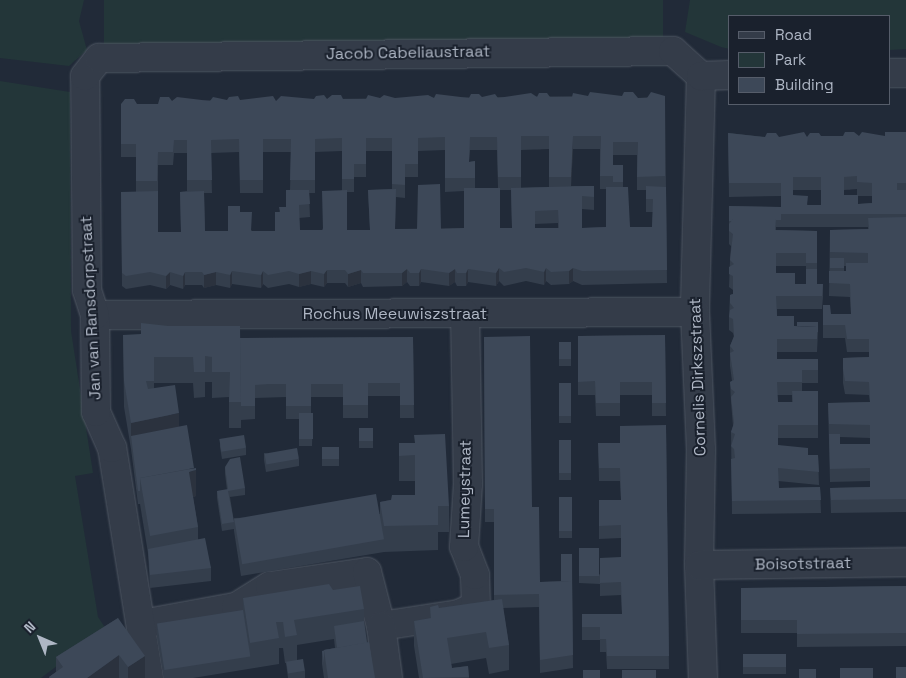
<!DOCTYPE html>
<html>
<head>
<meta charset="utf-8">
<style>
	body { margin:0 }
	#map { position:relative; width:906px; height:678px; overflow:hidden; background:#212a38; font-family:"Space Grotesk",sans-serif }
	div>[style] { position:absolute }
	.green>* { inset:0; background:#233639; transform-origin:0 0 }
	.roads { filter:drop-shadow(0 0 1px #4f5763) drop-shadow(0 0 1px #4f5763) }
	.minor>* { height:28px; margin:-14px; padding:0 14px; transform-origin:14px; border-radius:14px; background:#343c49 }
	.wall>* { inset:0; background:#343e4c; transform-origin:0 0 }
	.shaded-wall>* { inset:0; background:#2b323e }
	.building>* { inset:0; background:#3d4858; transform-origin:0 0 }
	span { translate:-50% -50%; white-space:nowrap; text-align:center; line-height:1.15; -webkit-text-stroke:4px #1a212d; paint-order:stroke }
	.street-label { font-size:16px; color:#afb7c5 }
	.legend { position:absolute; left:728px; top:15px; width:162px; height:90px; box-sizing:border-box; background:#1a212d; border:1px solid #565d6a; margin:0; padding:6px 9px; list-style:none; font-size:15px; color:#afb7c5 }
	.legend li { display:flex; align-items:center; gap:10px; height:25px }
	.legend b { width:25px; border:1px solid #565d6a }
	.north { position:absolute; left:15px; top:613px; width:50px; height:50px; -webkit-text-stroke:4px #1a212d; paint-order:stroke; rotate:316deg; font-size:14px; font-weight:700; line-height:20px; text-align:center; color:#afb7c5 }
	.north::after { content:''; display:block; margin:auto; width:18px; height:22px; background:#afb7c5; clip-path:polygon(50% 0,100% 100%,50% 72%,0 100%) }
</style>
</head>
<body>
<div id="map">
	<div class="green">
		<i style="clip-path:polygon(0 0,84px 0,79px 21px,87px 50px,69px 66px,0 58px)"></i>
		<i style="left:104px;top:0;width:559px;height:44px"></i>
		<i style="clip-path:polygon(690px 0,906px 0,906px 49px,890px 50px,890px 16px,730px 16px,730px 49px,721px 47px,685px 32px)"></i>
		<i style="clip-path:polygon(0 81px,70px 92px,71px 331px,93px 473px,75px 476px,98px 617px,106px 629px,41px 678px,0 678px)"></i>
	</div>
	<div class="roads">
		<div class="minor">
			<i style="left:890px;top:73px;width:16px"></i>
			<i style="left:701px;top:76px;width:236px;rotate:91.5deg"></i>
			<i style="left:695px;top:312px;width:138px;rotate:87.5deg"></i>
			<i style="left:701px;top:450px;width:115px;rotate:91deg"></i>
			<i style="left:699px;top:565px;width:113px;rotate:88deg"></i>
			<i style="left:95px;top:315px;width:600px;rotate:-0.29deg"></i>
			<i style="left:699px;top:565px;width:207px;rotate:-0.8deg"></i>
			<i style="left:142px;top:624px;width:96px;rotate:-10.3deg"></i>
			<i style="left:236px;top:607px;width:40px;rotate:-32deg"></i>
			<i style="left:270px;top:586px;width:98px;rotate:-8.2deg"></i>
			<i style="left:367px;top:572px;width:56px;rotate:75.5deg"></i>
			<i style="left:381px;top:626px;width:79px;rotate:-8.7deg"></i>
			<i style="left:459px;top:614px;width:19px;rotate:-25deg"></i>
			<i style="left:476px;top:606px;width:31px;rotate:-92deg"></i>
			<i style="left:475px;top:575px;width:30px;rotate:-111deg"></i>
			<i style="left:464px;top:547px;width:63px;rotate:-86.4deg"></i>
			<i style="left:468px;top:484px;width:170px;rotate:-91deg"></i>
			<i style="left:381px;top:626px;width:52px;rotate:82.3deg"></i>
			<i style="left:149px;top:678px;width:233px;rotate:-99.1deg"></i>
			<i style="left:112px;top:448px;width:39px;rotate:-114deg"></i>
			<i style="left:96px;top:412px;width:97px;rotate:-90.6deg"></i>
			<i style="left:95px;top:315px;width:26px;rotate:-108deg"></i>
			<i style="left:87px;top:290px;width:214px;rotate:-90.5deg"></i>
			<i style="left:85px;top:76px;width:23px;rotate:-52deg"></i>
			<i style="left:99px;top:58px;width:574px;rotate:-0.7deg"></i>
			<i style="left:673px;top:51px;width:38px;rotate:42deg"></i>
			<i style="left:701px;top:76px;width:29px;rotate:-2deg"></i>
		</div>
	</div>
	<div class="wall">
		<i style="clip-path:polygon(evenodd,588px 96px,638px 98px,665px 96px,667px 283px,582px 285px,573px 281px,569px 284px,551px 285px,546px 281px,544px 285px,526px 281px,504px 286px,499px 281px,496px 286px,468px 282px,466px 286px,457px 286px,455px 282px,449px 286px,421px 282px,419px 286px,410px 286px,407px 282px,402px 286px,363px 287px,361px 283px,348px 287px,345px 283px,327px 283px,324px 287px,311px 284px,299px 287px,289px 284px,268px 288px,263px 284px,261px 288px,232px 284px,230px 288px,216px 285px,204px 288px,202px 285px,185px 285px,183px 289px,170px 285px,166px 289px,150px 285px,126px 289px,122px 286px,121px 192px,136px 192px,136px 157px,121px 157px,121px 104px,158px 104px,172px 101px,227px 100px,276px 101px,327px 99px,588px 96px,549px 149px,549px 187px,521px 188px,521px 150px,549px 149px,588px 96px,573px 149px,600px 149px,600px 189px,606px 189px,606px 227px,582px 228px,582px 209px,594px 210px,594px 186px,571px 186px,573px 149px,588px 96px,445px 150px,445px 192px,464px 191px,464px 228px,395px 229px,396px 197px,405px 198px,405px 177px,418px 177px,418px 151px,445px 150px,588px 96px,470px 150px,497px 150px,498px 188px,475px 188px,475px 161px,469px 162px,470px 150px,588px 96px,342px 151px,342px 190px,322px 230px,300px 230px,299px 218px,310px 217px,309px 193px,315px 193px,315px 152px,342px 151px,588px 96px,366px 151px,392px 151px,392px 189px,368px 190px,370px 230px,347px 230px,347px 192px,354px 192px,354px 177px,366px 177px,366px 151px,588px 96px,239px 152px,240px 193px,263px 193px,263px 152px,291px 152px,290px 190px,286px 207px,279px 212px,275px 231px,252px 231px,240px 212px,228px 231px,205px 231px,204px 193px,212px 193px,211px 153px,239px 152px,588px 96px,174px 153px,187px 153px,187px 191px,180px 192px,181px 232px,158px 232px,158px 165px,173px 165px,174px 153px,588px 96px,613px 155px,637px 155px,637px 190px,646px 190px,646px 212px,653px 212px,652px 227px,630px 227px,623px 187px,623px 165px,613px 169px,613px 155px,588px 96px,500px 190px,511px 190px,512px 228px,500px 228px,500px 190px,588px 96px,558px 223px,558px 228px,535px 228px,535px 224px,558px 223px)"></i>
		<i style="clip-path:polygon(evenodd,906px 132px,906px 512px,831px 513px,830px 488px,870px 487px,870px 481px,830px 482px,828px 403px,870px 402px,869px 395px,845px 394px,843px 383px,843px 358px,869px 357px,869px 352px,847px 352px,845px 338px,823px 338px,823px 305px,831px 314px,851px 314px,850px 297px,829px 296px,830px 230px,868px 229px,868px 227px,776px 227px,776px 230px,817px 231px,817px 284px,823px 284px,823px 297px,822px 309px,777px 309px,777px 316px,794px 326px,818px 332px,817px 352px,777px 352px,777px 359px,818px 359px,818px 383px,802px 383px,802px 391px,818px 391px,818px 438px,778px 438px,778px 445px,808px 455px,818px 455px,819px 485px,778px 481px,779px 488px,820px 487px,821px 513px,732px 514px,731px 432px,733px 426px,731px 402px,730px 382px,732px 381px,730px 366px,730px 346px,734px 337px,733px 333px,729px 330px,729px 317px,730px 295px,733px 294px,733px 290px,729px 287px,730px 260px,731px 246px,729px 244px,729px 206px,781px 207px,781px 196px,729px 197px,728px 133px,765px 137px,807px 137px,885px 136px,906px 132px,857px 189px,857px 195px,844px 195px,844px 190px,857px 189px,906px 132px,793px 190px,821px 190px,821px 205px,808px 205px,793px 195px,793px 190px,906px 132px,858px 196px,872px 196px,872px 203px,858px 204px,858px 196px,906px 132px,776px 266px,806px 266px,806px 284px,795px 284px,776px 273px,776px 266px,906px 132px,844px 266px,846px 266px,846px 271px,844px 271px,844px 266px,906px 132px,777px 395px,792px 395px,792px 402px,778px 402px,777px 395px,906px 132px,840px 437px,870px 438px,870px 444px,840px 444px,840px 437px)"></i>
		<i style="clip-path:polygon(123px 335px,240px 338px,413px 337px,414px 418px,400px 418px,400px 396px,368px 396px,368px 418px,343px 418px,343px 397px,311px 397px,311px 413px,313px 413px,312px 446px,299px 446px,299px 419px,286px 419px,286px 397px,255px 398px,255px 419px,241px 420px,241px 413px,241px 428px,229px 428px,229px 397px,212px 398px,212px 382px,205px 382px,205px 397px,194px 398px,193px 383px,154px 383px,154px 388px,179px 426px,196px 496px,193px 497px,198px 527px,198px 539px,211px 568px,211px 581px,150px 588px,148px 553px,140px 504px,138px 504px,131px 449px,124px 407px)"></i>
		<i style="clip-path:polygon(665px 335px,666px 416px,652px 416px,652px 395px,620px 395px,620px 416px,596px 416px,595px 395px,578px 395px,578px 336px)"></i>
		<i style="clip-path:polygon(484px 337px,532px 507px,540px 582px,561px 581px,572px 554px,573px 668px,540px 673px,539px 607px,503px 608px,509px 645px,509px 670px,489px 674px,486px 658px,451px 664px,452px 668px,468px 666px,469px 678px,419px 678px,414px 646px,414px 621px,430px 618px,430px 607px,439px 608px,494px 600px,494px 522px,485px 522px)"></i>
		<i style="left:559px;top:342px;width:12px;height:24px"></i>
		<i style="left:559px;top:383px;width:12px;height:40px"></i>
		<i style="clip-path:polygon(666px 425px,669px 669px,607px 669px,606px 652px,600px 652px,600px 640px,582px 640px,582px 614px,622px 614px,621px 595px,600px 596px,600px 584px,579px 583px,579px 548px,600px 575px,621px 557px,621px 538px,599px 539px,599px 500px,621px 500px,620px 481px,599px 481px,598px 443px,620px 443px)"></i>
		<i style="left:359px;top:428px;width:14px;height:20px"></i>
		<i style="clip-path:polygon(220px 440px,246px 448px,246px 455px,222px 459px,220px 447px)"></i>
		<i style="left:559px;top:440px;width:12px;height:40px"></i>
		<i style="clip-path:polygon(399px 443px,414px 443px,449px 506px,449px 532px,438px 532px,438px 550px,384px 552px,241px 576px,234px 531px,234px 518px,380px 514px,380px 502px,415px 495px,415px 481px,399px 481px)"></i>
		<i style="left:339px;top:447px;width:19px;height:17px;rotate:90deg"></i>
		<i style="clip-path:polygon(264px 453px,299px 459px,299px 466px,266px 472px,264px 460px)"></i>
		<i style="clip-path:polygon(225px 467px,245px 488px,245px 495px,230px 497px,234px 522px,234px 529px,222px 531px,217px 498px,217px 491px,227px 490px,225px 474px)"></i>
		<i style="left:559px;top:497px;width:13px;height:41px"></i>
		<i style="clip-path:polygon(906px 586px,906px 646px,797px 647px,797px 633px,741px 633px,741px 588px)"></i>
		<i style="clip-path:polygon(333px 590px,364px 609px,364px 621px,367px 643px,375px 678px,324px 678px,322px 664px,322px 651px,335px 648px,334px 639px,297px 645px,297px 660px,305px 671px,305px 678px,288px 678px,286px 663px,285px 663px,283px 648px,279px 648px,279px 664px,193px 678px,164px 678px,157px 637px,157px 624px,243px 610px,243px 598px)"></i>
		<i style="clip-path:polygon(118px 618px,145px 678px,49px 678px,49px 677px,56px 672px,56px 657px)"></i>
		<i style="left:786px;top:654px;width:20px;height:43px;rotate:90deg"></i>
	</div>
	<div class="shaded-wall">
		<i style="clip-path:polygon(573px 136px,573px 149px,571px 190px,571px 177px)"></i>
		<i style="clip-path:polygon(499px 268px,499px 281px,496px 286px,496px 273px)"></i>
		<i style="clip-path:polygon(546px 268px,546px 281px,544px 285px,544px 272px)"></i>
		<i style="clip-path:polygon(573px 268px,573px 281px,569px 284px,569px 271px)"></i>
		<i style="clip-path:polygon(407px 269px,407px 282px,402px 286px,402px 273px)"></i>
		<i style="clip-path:polygon(421px 269px,421px 282px,419px 286px,419px 273px)"></i>
		<i style="clip-path:polygon(455px 269px,455px 282px,449px 286px,449px 273px)"></i>
		<i style="clip-path:polygon(468px 269px,468px 282px,466px 286px,466px 273px)"></i>
		<i style="clip-path:polygon(327px 270px,327px 283px,324px 287px,324px 274px)"></i>
		<i style="clip-path:polygon(361px 270px,361px 283px,348px 287px,348px 274px)"></i>
		<i style="clip-path:polygon(232px 271px,232px 284px,230px 288px,230px 275px)"></i>
		<i style="clip-path:polygon(263px 271px,263px 284px,261px 288px,261px 275px)"></i>
		<i style="clip-path:polygon(311px 271px,311px 284px,299px 287px,299px 274px)"></i>
		<i style="clip-path:polygon(170px 272px,170px 285px,166px 289px,166px 276px)"></i>
		<i style="clip-path:polygon(185px 272px,185px 285px,183px 289px,183px 276px)"></i>
		<i style="clip-path:polygon(216px 272px,216px 285px,204px 288px,204px 275px)"></i>
		<i style="clip-path:polygon(179px 413px,179px 439px,131px 436px,131px 449px,131px 423px)"></i>
		<i style="clip-path:polygon(196px 470px,196px 496px,189px 498px,189px 472px)"></i>
		<i style="clip-path:polygon(119px 655px,119px 678px,87px 678px)"></i>
		<i style="clip-path:polygon(145px 656px,145px 678px,128px 678px,128px 667px)"></i>
	</div>
	<div class="building">
		<i style="clip-path:polygon(590px 92px,622px 96px,624px 92px,633px 92px,638px 98px,647px 98px,651px 92px,665px 96px,665px 176px,637px 177px,638px 142px,613px 142px,613px 176px,600px 176px,601px 136px,573px 136px,571px 177px,549px 177px,549px 136px,521px 136px,521px 177px,498px 177px,497px 137px,470px 137px,469px 162px,475px 161px,475px 178px,445px 178px,445px 137px,418px 138px,418px 164px,405px 164px,405px 185px,392px 184px,392px 138px,366px 138px,366px 164px,354px 164px,354px 179px,342px 179px,342px 138px,315px 139px,315px 180px,290px 180px,291px 139px,263px 139px,263px 180px,240px 180px,239px 139px,211px 140px,212px 180px,187px 180px,187px 140px,174px 140px,173px 152px,158px 152px,157px 181px,136px 181px,136px 144px,121px 144px,121px 104px,125px 99px,134px 99px,137px 104px,158px 104px,160px 97px,169px 97px,172px 101px,177px 97px,210px 101px,213px 97px,227px 100px,229px 97px,238px 96px,240px 100px,273px 96px,276px 101px,281px 96px,314px 99px,316px 96px,324px 95px,327px 99px,332px 95px,341px 95px,343px 99px,366px 99px,368px 95px,380px 98px,384px 95px,395px 98px,428px 95px,434px 98px,436px 94px,469px 98px,471px 94px,479px 94px,482px 97px,495px 94px,498px 98px,531px 93px,537px 97px,539px 93px,547px 93px,550px 97px,572px 97px,573px 93px,588px 96px)"></i>
		<i style="clip-path:polygon(evenodd,804px 132px,807px 137px,810px 133px,819px 133px,821px 136px,843px 136px,845px 132px,854px 132px,859px 136px,862px 132px,885px 136px,885px 132px,906px 132px,906px 183px,897px 183px,897px 190px,906px 190px,906px 214px,781px 214px,781px 183px,729px 183px,728px 133px,765px 137px,767px 133px,776px 133px,779px 137px,804px 132px,857px 176px,857px 182px,872px 183px,872px 203px,858px 204px,858px 195px,844px 195px,844px 177px,857px 176px,804px 132px,793px 177px,821px 177px,821px 205px,807px 205px,808px 196px,793px 195px,793px 177px)"></i>
		<i style="left:613px;top:165px;width:10px;height:17px"></i>
		<i style="clip-path:polygon(evenodd,440px 184px,441px 229px,464px 228px,464px 188px,500px 188px,500px 228px,512px 228px,511px 188px,586px 186px,594px 186px,594px 197px,582px 196px,582px 228px,606px 227px,606px 187px,628px 187px,630px 227px,652px 227px,653px 199px,646px 199px,646px 186px,666px 187px,667px 270px,582px 271px,573px 268px,569px 271px,551px 272px,546px 268px,544px 272px,526px 268px,504px 272px,499px 268px,496px 273px,468px 269px,466px 273px,457px 273px,455px 269px,449px 273px,421px 269px,419px 273px,410px 273px,407px 269px,402px 273px,363px 273px,361px 270px,348px 274px,345px 270px,327px 270px,324px 274px,311px 271px,299px 274px,289px 271px,268px 275px,263px 271px,261px 275px,232px 271px,230px 275px,216px 272px,204px 275px,202px 272px,185px 272px,183px 276px,170px 272px,166px 276px,150px 272px,126px 276px,122px 273px,121px 192px,158px 191px,158px 232px,181px 232px,180px 192px,204px 191px,205px 231px,228px 231px,228px 206px,240px 206px,240px 212px,252px 212px,251px 231px,275px 231px,275px 212px,286px 212px,286px 190px,309px 190px,310px 204px,299px 205px,300px 230px,323px 230px,322px 191px,347px 190px,347px 230px,370px 230px,368px 190px,396px 189px,395px 229px,417px 229px,418px 185px,440px 184px,558px 210px,559px 228px,535px 228px,535px 211px,558px 210px)"></i>
		<i style="clip-path:polygon(729px 206px,781px 207px,781px 220px,776px 220px,776px 219px,733px 219px,732px 221px,729px 221px)"></i>
		<i style="clip-path:polygon(279px 207px,286px 207px,286px 212px,280px 212px)"></i>
		<i style="clip-path:polygon(906px 217px,906px 499px,831px 500px,830px 488px,870px 487px,870px 468px,830px 469px,829px 434px,840px 434px,840px 444px,870px 444px,870px 425px,829px 424px,828px 403px,870px 402px,869px 382px,845px 381px,843px 369px,843px 358px,869px 357px,869px 339px,847px 339px,845px 325px,823px 325px,823px 305px,830px 305px,831px 314px,851px 314px,850px 284px,829px 283px,829px 271px,846px 271px,846px 263px,868px 263px,868px 253px,830px 252px,830px 230px,869px 229px,868px 218px)"></i>
		<i style="clip-path:polygon(733px 219px,776px 219px,775px 230px,817px 231px,817px 263px,806px 263px,806px 253px,776px 253px,776px 273px,795px 273px,795px 284px,823px 284px,822px 296px,776px 296px,777px 316px,794px 316px,794px 326px,817px 327px,817px 339px,777px 339px,777px 359px,818px 359px,818px 370px,802px 370px,802px 382px,777px 382px,778px 402px,793px 402px,792px 391px,818px 391px,818px 425px,778px 425px,778px 445px,808px 448px,808px 455px,818px 455px,819px 472px,778px 468px,779px 488px,820px 487px,821px 500px,732px 501px,731px 459px,735px 458px,734px 449px,731px 446px,735px 434px,731px 432px,734px 423px,731px 397px,735px 392px,731px 389px,730px 382px,734px 380px,730px 353px,734px 351px,730px 346px,734px 336px,733px 319px,729px 317px,730px 310px,734px 308px,730px 303px,730px 295px,733px 294px,733px 276px,729px 274px,729px 267px,734px 264px,730px 260px,733px 234px,729px 231px,729px 224px)"></i>
		<i style="left:844px;top:258px;width:10px;height:14px;rotate:90deg"></i>
		<i style="left:806px;top:269px;width:11px;height:15px"></i>
		<i style="clip-path:polygon(797px 322px,818px 322px,818px 332px,817px 332px,817px 327px,797px 326px)"></i>
		<i style="clip-path:polygon(141px 323px,168px 326px,240px 326px,241px 402px,229px 402px,230px 372px,212px 372px,212px 357px,205px 356px,205px 372px,194px 372px,193px 357px,154px 357px,154px 381px,146px 381px,148px 389px,175px 385px,179px 413px,131px 423px,124px 381px,123px 335px,141px 334px)"></i>
		<i style="clip-path:polygon(665px 335px,666px 403px,652px 403px,652px 382px,620px 382px,620px 403px,596px 403px,595px 381px,578px 382px,578px 336px)"></i>
		<i style="clip-path:polygon(530px 336px,532px 507px,539px 507px,540px 582px,572px 581px,573px 655px,540px 660px,539px 594px,494px 595px,494px 509px,485px 509px,484px 337px)"></i>
		<i style="clip-path:polygon(413px 337px,414px 405px,400px 405px,400px 383px,368px 383px,368px 405px,343px 405px,343px 384px,311px 384px,311px 406px,286px 406px,286px 384px,269px 384px,255px 385px,255px 406px,241px 406px,240px 338px)"></i>
		<i style="left:559px;top:342px;width:12px;height:17px"></i>
		<i style="left:559px;top:383px;width:12px;height:33px"></i>
		<i style="left:299px;top:413px;width:14px;height:26px"></i>
		<i style="clip-path:polygon(187px 425px,194px 468px,140px 478px,140px 491px,138px 491px,131px 436px)"></i>
		<i style="clip-path:polygon(666px 425px,669px 656px,607px 656px,606px 639px,600px 639px,600px 627px,582px 627px,582px 614px,622px 614px,621px 582px,600px 583px,600px 558px,621px 557px,621px 525px,599px 526px,599px 500px,621px 500px,620px 468px,599px 468px,598px 443px,620px 443px,620px 426px)"></i>
		<i style="left:359px;top:428px;width:14px;height:13px"></i>
		<i style="clip-path:polygon(445px 434px,449px 506px,438px 506px,438px 525px,384px 526px,380px 502px,391px 500px,392px 495px,415px 495px,415px 455px,399px 456px,399px 443px,415px 443px,414px 435px)"></i>
		<i style="left:244px;top:435px;width:13px;height:25px;rotate:81deg"></i>
		<i style="left:559px;top:440px;width:12px;height:33px"></i>
		<i style="left:339px;top:447px;width:12px;height:17px;rotate:90deg"></i>
		<i style="left:297px;top:448px;width:11px;height:33px;rotate:80deg"></i>
		<i style="clip-path:polygon(240px 457px,245px 488px,228px 491px,234px 522px,222px 524px,217px 491px,228px 489px,225px 467px,230px 459px)"></i>
		<i style="clip-path:polygon(196px 468px,196px 470px,189px 472px,198px 527px,150px 536px,140px 478px)"></i>
		<i style="left:376px;top:494px;width:46px;height:144px;rotate:80deg"></i>
		<i style="left:559px;top:497px;width:13px;height:34px"></i>
		<i style="clip-path:polygon(205px 538px,211px 568px,150px 575px,148px 549px)"></i>
		<i style="left:579px;top:548px;width:20px;height:28px"></i>
		<i style="left:561px;top:554px;width:11px;height:27px"></i>
		<i style="clip-path:polygon(329px 584px,333px 590px,360px 586px,364px 609px,294px 620px,297px 635px,285px 637px,283px 622px,276px 622px,279px 638px,250px 643px,243px 598px)"></i>
		<i style="clip-path:polygon(906px 586px,906px 633px,797px 634px,797px 620px,741px 620px,741px 588px)"></i>
		<i style="clip-path:polygon(502px 599px,509px 645px,489px 648px,486px 632px,447px 638px,452px 668px,468px 666px,469px 677px,423px 678px,414px 621px,431px 618px,430px 607px,438px 605px,439px 608px)"></i>
		<i style="left:243px;top:610px;width:47px;height:87px;rotate:81deg"></i>
		<i style="clip-path:polygon(118px 618px,145px 656px,128px 667px,119px 655px,87px 678px,50px 678px,49px 677px,63px 667px,56px 657px)"></i>
		<i style="clip-path:polygon(364px 621px,367px 643px,324px 650px,324px 663px,322px 651px,337px 648px,334px 626px)"></i>
		<i style="clip-path:polygon(369px 642px,375px 678px,328px 678px,324px 650px)"></i>
		<i style="left:786px;top:654px;width:13px;height:43px;rotate:90deg"></i>
		<i style="left:303px;top:659px;width:12px;height:17px;rotate:81deg"></i>
		<i style="left:906px;top:667px;width:11px;height:10px;rotate:90deg"></i>
		<i style="left:840px;top:668px;width:33px;height:10px"></i>
		<i style="left:799px;top:669px;width:17px;height:9px"></i>
		<i style="left:583px;top:670px;width:17px;height:8px"></i>
		<i style="clip-path:polygon(622px 670px,656px 670px,656px 678px,653px 678px,653px 676px,640px 676px,640px 678px,622px 678px)"></i>
		<i style="left:640px;top:676px;width:13px;height:2px"></i>
	</div>
	<div class="street-label">
		<span style="left:408px;top:53px;rotate:-1deg">Jacob Cabeliaustraat</span>
		<span style="left:91px;top:308px;rotate:-93deg">Jan van Ransdorpstraat</span>
		<span style="left:395px;top:314px">Rochus Meeuwiszstraat</span>
		<span style="left:698px;top:377px;rotate:-92deg">Cornelis Dirkszstraat</span>
		<span style="left:465px;top:489px;rotate:-89deg">Lumeystraat</span>
		<span style="left:803px;top:564px;rotate:-1deg">Boisotstraat</span>
	</div>
	<ul class="legend">
	<li><b style="height:6px;background:#343c49"></b>Road</li>
	<li><b style="height:14px;background:#233639"></b>Park</li>
	<li><b style="height:14px;background:#3d4858"></b>Building</li>
	</ul>
	<div class="north">N</div>
</div>
</body>
</html>
